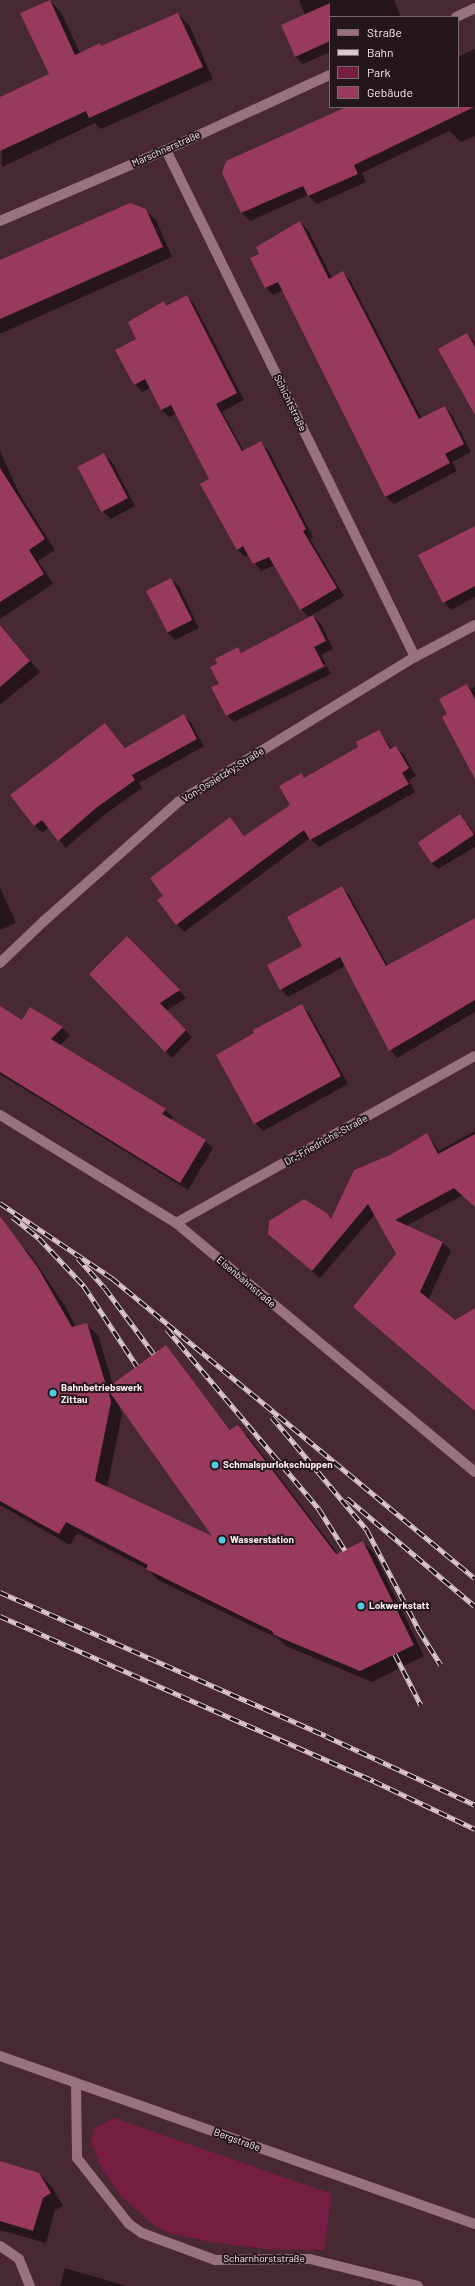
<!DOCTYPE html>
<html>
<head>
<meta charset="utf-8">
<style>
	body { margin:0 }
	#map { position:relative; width:475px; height:2286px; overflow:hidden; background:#482833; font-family:Barlow,sans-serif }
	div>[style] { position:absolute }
	.green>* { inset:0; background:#761d42 }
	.shadow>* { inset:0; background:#0007 }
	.building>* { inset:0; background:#973a5d; transform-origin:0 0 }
	.minor>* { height:10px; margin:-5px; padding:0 5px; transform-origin:5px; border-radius:5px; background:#98737d }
	.rail>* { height:4.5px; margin-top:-2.25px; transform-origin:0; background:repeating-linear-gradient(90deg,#25161b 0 9px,#dcc8cd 0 18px); box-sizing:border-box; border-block:1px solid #dcc8cd }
	.dots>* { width:11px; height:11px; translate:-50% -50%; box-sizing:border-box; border:2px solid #25161b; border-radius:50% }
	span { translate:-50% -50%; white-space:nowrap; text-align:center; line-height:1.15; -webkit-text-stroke:4px #25161b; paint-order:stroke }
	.street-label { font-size:10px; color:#fcebef }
	.poi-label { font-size:10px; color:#fcebef; font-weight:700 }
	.left { translate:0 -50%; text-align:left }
	.legend { position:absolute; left:329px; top:16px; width:130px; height:92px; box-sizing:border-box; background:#25161b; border:1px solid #7b6b70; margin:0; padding:5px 7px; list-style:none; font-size:12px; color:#fcebef }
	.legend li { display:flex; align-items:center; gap:8px; height:20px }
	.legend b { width:20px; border:1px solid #7b6b70 }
</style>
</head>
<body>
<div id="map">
	<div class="green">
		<i style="clip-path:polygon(114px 2118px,332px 2194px,324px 2250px,266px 2249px,210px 2242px,172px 2234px,155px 2226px,122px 2197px,100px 2166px,91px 2141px,95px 2128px)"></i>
	</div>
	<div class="shadow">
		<i style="clip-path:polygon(299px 0,394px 0,401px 17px,330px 17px,330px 52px,303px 64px,295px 56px,305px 15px)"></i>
		<i style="clip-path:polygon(50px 1px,61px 12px,80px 53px,99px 44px,102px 47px,178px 14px,189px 25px,213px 79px,101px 129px,95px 123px,2px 167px,0 98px,50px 75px)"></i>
		<i style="clip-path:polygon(475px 49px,475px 136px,461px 142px,449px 131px,362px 173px,366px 182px,317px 204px,308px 195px,250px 221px,241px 212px,352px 107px,458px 107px,458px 57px)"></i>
		<i style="clip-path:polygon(145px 210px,156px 220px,172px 257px,0 334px,0 261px)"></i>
		<i style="clip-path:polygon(300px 222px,308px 230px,332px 278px,343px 273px,350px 280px,422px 419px,445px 407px,452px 415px,471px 452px,452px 462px,457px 471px,394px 504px,386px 497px,283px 290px,273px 295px,266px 287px,261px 254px)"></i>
		<i style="clip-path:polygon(187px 296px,194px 304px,244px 400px,222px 412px,244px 451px,260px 442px,268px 450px,313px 537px,310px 539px,344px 596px,309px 617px,301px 609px,275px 565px,261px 571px,249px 555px,245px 557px,237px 549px,211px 480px,177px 413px,169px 417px,162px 410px,150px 388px,142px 392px,135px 384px,137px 339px,164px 303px,167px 306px)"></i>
		<i style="clip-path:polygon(467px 334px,475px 343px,475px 412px)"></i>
		<i style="clip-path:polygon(0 451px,20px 495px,55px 550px,38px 561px,53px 584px,0 619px)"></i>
		<i style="clip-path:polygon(104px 454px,112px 462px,135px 506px,111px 519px,103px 511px)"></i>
		<i style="clip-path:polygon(475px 527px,475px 597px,451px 610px,444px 602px)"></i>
		<i style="clip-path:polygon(171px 579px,179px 587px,199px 628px,175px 640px,167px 632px)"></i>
		<i style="clip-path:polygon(313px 616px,321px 624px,333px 649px,321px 655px,326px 664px,228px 716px,327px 666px,331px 674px,234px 722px,227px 715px,218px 664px,237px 649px,242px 653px)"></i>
		<i style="clip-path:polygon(0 625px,40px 672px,0 705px)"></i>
		<i style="clip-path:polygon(467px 685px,471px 689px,475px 686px,475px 761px,448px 715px)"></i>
		<i style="clip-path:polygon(184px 715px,191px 723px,204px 746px,139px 783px,142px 788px,104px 815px,66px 848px,49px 827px,42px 833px,34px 825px,105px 724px,126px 748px)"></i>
		<i style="clip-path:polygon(379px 731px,392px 749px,396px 747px,404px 755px,416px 776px,409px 780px,415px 792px,319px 847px,310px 838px,184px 932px,176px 924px,165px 896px,230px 819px,245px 836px,291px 805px,301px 774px,306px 779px,360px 747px)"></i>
		<i style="clip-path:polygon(460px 815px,475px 834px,475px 847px,438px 869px,431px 862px)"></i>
		<i style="clip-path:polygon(0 888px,16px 923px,0 930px)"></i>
		<i style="clip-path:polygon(342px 888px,349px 895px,388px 966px,475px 919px,475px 1012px,397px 1058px,390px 1050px,345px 966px,288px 997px,281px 989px,304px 947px)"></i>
		<i style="clip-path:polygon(127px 937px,186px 998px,166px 1011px,192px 1037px,172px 1058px,90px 974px)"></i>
		<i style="clip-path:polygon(301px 1005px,309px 1013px,348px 1084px,263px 1131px,255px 1123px)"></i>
		<i style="clip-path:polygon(0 1007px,22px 1021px,31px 1008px,62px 1028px,70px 1035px,60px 1045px,165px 1110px,173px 1117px,171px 1120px,205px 1141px,213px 1148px,188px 1190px,0 1074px)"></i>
		<i style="clip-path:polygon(475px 1131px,475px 1199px,463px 1195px,406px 1226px,443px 1243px,451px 1251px,428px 1300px,454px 1321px,475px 1313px,475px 1411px,375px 1214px,320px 1278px,269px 1234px,326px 1214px,332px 1219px,391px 1156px,427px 1134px,439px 1151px)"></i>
		<i style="clip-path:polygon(evenodd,0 1227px,29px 1253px,65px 1306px,76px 1327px,86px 1324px,98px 1335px,113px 1385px,166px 1347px,231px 1430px,238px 1426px,249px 1437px,338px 1554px,363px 1542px,374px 1553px,424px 1656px,372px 1682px,286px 1646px,279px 1639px,158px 1580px,149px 1570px,77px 1533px,70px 1545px,0 1505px,0 1227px,119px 1405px,215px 1538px,107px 1488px,122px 1414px,119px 1405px)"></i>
		<i style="clip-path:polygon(0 2162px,39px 2174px,52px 2187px,63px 2206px,55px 2210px,46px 2243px,0 2230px)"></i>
		<i style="clip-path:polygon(65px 2268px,126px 2286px,60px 2286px)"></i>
	</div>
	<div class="building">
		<i style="clip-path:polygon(50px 0,75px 55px,100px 43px,101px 46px,178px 13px,203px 67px,89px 118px,86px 111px,0 151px,0 97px,49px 74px,20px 13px)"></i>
		<i style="clip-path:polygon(330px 3px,330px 41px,295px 57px,281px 25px)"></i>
		<i style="clip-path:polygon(346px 107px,474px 107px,354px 165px,358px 174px,308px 196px,303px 186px,241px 213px,222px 173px,226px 161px)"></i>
		<i style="clip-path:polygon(130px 203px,146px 209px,163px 247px,0 319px,0 260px)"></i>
		<i style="clip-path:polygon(300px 221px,329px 279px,343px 271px,419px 419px,445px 406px,464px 444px,445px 454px,450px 463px,385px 497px,278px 282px,265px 288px,250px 258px,259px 254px,256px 247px)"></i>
		<i style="clip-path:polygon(187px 295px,237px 393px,216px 404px,242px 451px,261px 441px,306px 529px,303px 531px,337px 588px,300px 610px,269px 557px,253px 564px,243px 546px,237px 550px,200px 484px,209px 479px,171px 405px,161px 410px,145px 379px,134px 385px,115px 350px,136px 339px,128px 322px,164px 301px,166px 306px)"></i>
		<i style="clip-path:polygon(467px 333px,475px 347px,475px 415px,438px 349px)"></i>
		<i style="left:104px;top:453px;width:51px;height:30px;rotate:62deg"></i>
		<i style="clip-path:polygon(0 468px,45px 539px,29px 550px,44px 574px,0 602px)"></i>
		<i style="clip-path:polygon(475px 526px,475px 586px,443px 603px,418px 555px)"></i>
		<i style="left:171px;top:578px;width:47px;height:28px;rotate:63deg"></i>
		<i style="clip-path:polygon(313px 615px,326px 641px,314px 647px,324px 666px,226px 716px,211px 687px,219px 684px,210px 667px,217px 664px,215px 659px,238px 647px,241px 653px)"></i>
		<i style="clip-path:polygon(0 625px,30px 661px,0 687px)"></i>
		<i style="clip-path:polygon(467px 684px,475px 699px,475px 779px,442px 717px,447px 714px,439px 699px)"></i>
		<i style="clip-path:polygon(184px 714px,197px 739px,132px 775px,135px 780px,96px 808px,58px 841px,42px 820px,34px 826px,10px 795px,105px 723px,125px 748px)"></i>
		<i style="clip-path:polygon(379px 730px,390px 749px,396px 746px,409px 768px,402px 773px,409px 784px,310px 840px,304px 830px,176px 925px,157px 900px,163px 896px,150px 878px,230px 817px,244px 836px,290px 805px,279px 786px,302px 773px,304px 778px,358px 747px,356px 742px)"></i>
		<i style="left:460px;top:814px;width:25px;height:51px;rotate:56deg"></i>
		<i style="clip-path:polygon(342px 886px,386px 966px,475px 918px,475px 1000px,389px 1051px,340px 957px,280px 990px,267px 965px,302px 946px,287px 917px)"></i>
		<i style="clip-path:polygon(127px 936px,180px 990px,160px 1003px,186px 1030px,165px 1052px,89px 974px)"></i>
		<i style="clip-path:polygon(302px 1004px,341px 1076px,254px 1124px,216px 1055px,254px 1033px,253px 1030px)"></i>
		<i style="clip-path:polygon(0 1006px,22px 1020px,30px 1007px,63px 1027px,51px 1039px,166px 1109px,162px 1114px,206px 1140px,180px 1183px,0 1072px)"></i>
		<i style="clip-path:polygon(427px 1133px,438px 1154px,475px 1134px,475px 1207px,454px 1188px,395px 1220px,443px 1242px,420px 1292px,455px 1320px,475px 1308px,475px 1411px,353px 1307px,396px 1254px,368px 1204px,312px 1271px,268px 1234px,269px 1221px,304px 1199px,327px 1213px,331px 1219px,354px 1170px,390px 1155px)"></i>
		<i style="clip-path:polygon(evenodd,0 1216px,38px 1268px,72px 1327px,87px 1323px,107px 1388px,166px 1345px,230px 1430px,238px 1425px,336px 1554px,363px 1541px,414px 1645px,360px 1671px,274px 1635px,272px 1631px,146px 1569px,148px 1565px,66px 1522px,59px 1534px,0 1501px,0 1216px,108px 1390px,212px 1536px,95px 1481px,111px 1402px,108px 1390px)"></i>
		<i style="clip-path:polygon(0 2161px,39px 2173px,51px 2193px,43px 2198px,33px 2231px,0 2221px)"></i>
	</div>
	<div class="minor">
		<i style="left:456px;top:17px;width:21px;rotate:-25deg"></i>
		<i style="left:166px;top:150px;width:565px;rotate:63.84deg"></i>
		<i style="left:0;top:221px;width:181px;rotate:-23.2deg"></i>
		<i style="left:166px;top:150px;width:180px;rotate:-24.6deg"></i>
		<i style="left:0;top:963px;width:61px;rotate:-43.7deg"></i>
		<i style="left:44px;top:921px;width:179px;rotate:-41.6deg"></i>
		<i style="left:178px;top:802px;width:278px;rotate:-31.5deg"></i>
		<i style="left:415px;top:657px;width:68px;rotate:-28.1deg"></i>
		<i style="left:0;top:1115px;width:206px;rotate:31.5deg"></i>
		<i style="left:176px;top:1223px;width:389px;rotate:39.8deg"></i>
		<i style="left:176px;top:1223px;width:342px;rotate:-29.2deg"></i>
		<i style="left:0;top:2056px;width:504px;rotate:19.48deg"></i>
		<i style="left:76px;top:2083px;width:75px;rotate:89.2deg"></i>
		<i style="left:77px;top:2158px;width:84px;rotate:51.8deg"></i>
		<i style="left:129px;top:2224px;width:16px;rotate:35deg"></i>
		<i style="left:142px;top:2233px;width:78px;rotate:20.3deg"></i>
		<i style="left:215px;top:2260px;width:95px;rotate:-0.6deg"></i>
		<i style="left:310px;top:2259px;width:111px;rotate:14deg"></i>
		<i style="left:0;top:2246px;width:23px;rotate:34deg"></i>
		<i style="left:19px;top:2259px;width:29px;rotate:68deg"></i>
	</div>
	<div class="rail">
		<i style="left:0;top:1203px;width:135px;rotate:33.8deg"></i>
		<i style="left:112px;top:1278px;width:471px;rotate:39.6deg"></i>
		<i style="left:13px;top:1217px;width:33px;rotate:39deg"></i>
		<i style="left:39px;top:1238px;width:66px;rotate:46.8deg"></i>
		<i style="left:84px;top:1286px;width:96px;rotate:56.5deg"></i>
		<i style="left:78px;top:1258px;width:40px;rotate:48deg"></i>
		<i style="left:105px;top:1288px;width:82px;rotate:53.4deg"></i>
		<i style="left:167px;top:1329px;width:236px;rotate:49.8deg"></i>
		<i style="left:319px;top:1509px;width:49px;rotate:57.6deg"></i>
		<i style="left:272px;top:1417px;width:148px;rotate:49.9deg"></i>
		<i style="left:367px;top:1530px;width:113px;rotate:62.5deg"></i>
		<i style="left:419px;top:1630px;width:41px;rotate:57.8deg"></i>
		<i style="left:347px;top:1498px;width:167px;rotate:40.2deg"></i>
		<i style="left:0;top:1592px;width:356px;rotate:23.8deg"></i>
		<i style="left:326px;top:1736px;width:164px;rotate:24.8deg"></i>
		<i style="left:0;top:1616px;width:409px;rotate:23.8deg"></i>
		<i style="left:374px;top:1781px;width:112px;rotate:25.4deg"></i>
		<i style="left:395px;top:1654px;width:57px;rotate:63deg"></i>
	</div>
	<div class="dots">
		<i style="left:53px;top:1393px;background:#54cadd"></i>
		<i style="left:215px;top:1465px;background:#54cadd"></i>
		<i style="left:222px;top:1540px;background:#54cadd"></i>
		<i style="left:361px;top:1606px;background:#54cadd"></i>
	</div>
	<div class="street-label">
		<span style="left:166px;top:149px;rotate:-24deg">Marschnerstraße</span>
		<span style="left:290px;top:403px;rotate:64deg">Schichtstraße</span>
		<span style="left:223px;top:775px;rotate:-32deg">Von-Ossietzky-Straße</span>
		<span style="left:326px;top:1140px;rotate:-29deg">Dr.-Friedrichs-Straße</span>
		<span style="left:246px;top:1282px;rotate:40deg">Eisenbahnstraße</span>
		<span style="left:237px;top:2140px;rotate:20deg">Bergstraße</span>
		<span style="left:264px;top:2259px">Scharnhorststraße</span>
	</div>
	<div class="poi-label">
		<span class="left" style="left:61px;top:1393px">Bahnbetriebswerk<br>Zittau</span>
		<span class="left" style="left:223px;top:1465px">Schmalspurlokschuppen</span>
		<span class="left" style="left:230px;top:1540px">Wasserstation</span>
		<span class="left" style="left:369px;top:1606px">Lokwerkstatt</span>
	</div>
	<ul class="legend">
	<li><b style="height:5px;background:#98737d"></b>Straße</li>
	<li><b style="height:5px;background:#dcc8cd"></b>Bahn</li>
	<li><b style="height:11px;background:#761d42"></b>Park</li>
	<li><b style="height:11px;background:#973a5d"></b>Gebäude</li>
	</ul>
</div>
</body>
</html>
